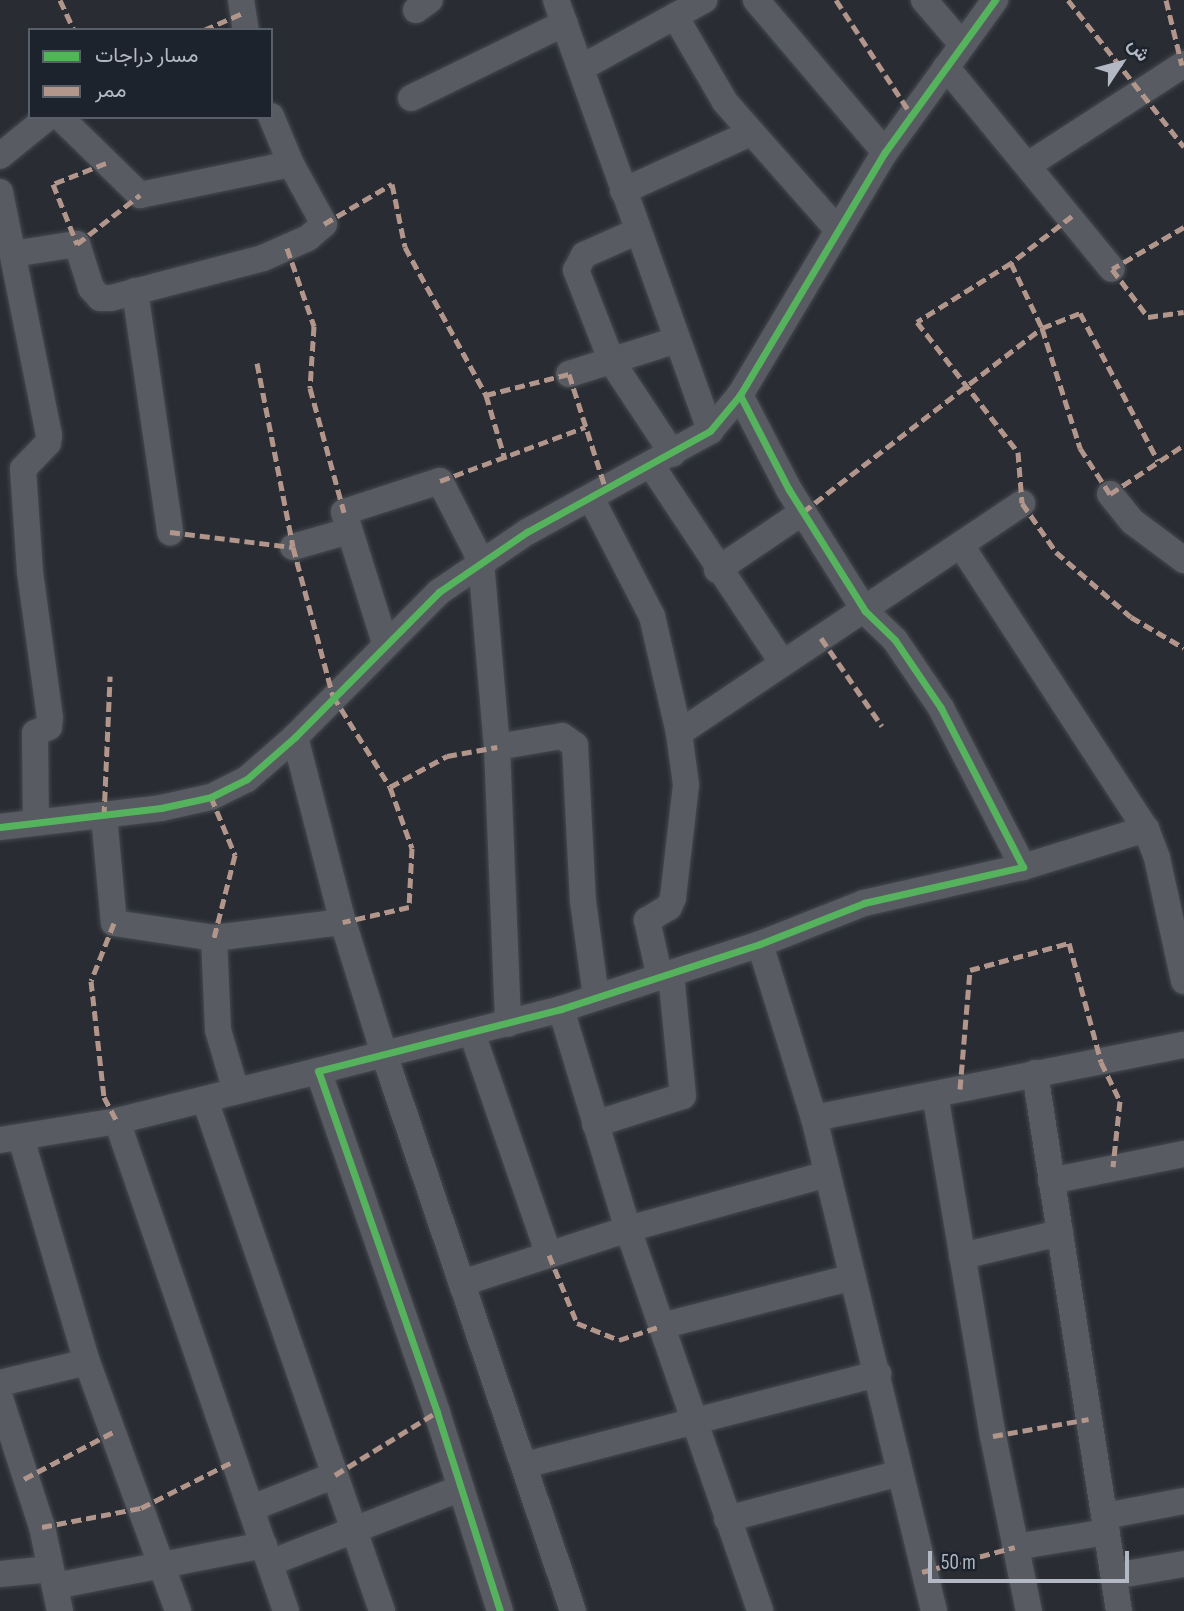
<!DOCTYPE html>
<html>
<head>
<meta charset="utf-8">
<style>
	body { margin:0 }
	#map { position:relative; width:1184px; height:1611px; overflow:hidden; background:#292d33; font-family:"Sofia Sans Condensed",Vazirmatn,sans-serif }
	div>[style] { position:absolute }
	.roads { filter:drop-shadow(0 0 2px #46494e) drop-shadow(0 0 2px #46494e) }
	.street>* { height:26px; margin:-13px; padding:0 13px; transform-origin:13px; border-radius:13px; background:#585b62 }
	.quiet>* { height:5px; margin-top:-2.5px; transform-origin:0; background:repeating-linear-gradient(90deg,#b2968c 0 10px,transparent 0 15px) }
	.cycleway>* { height:7px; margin:-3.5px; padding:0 3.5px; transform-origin:3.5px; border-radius:3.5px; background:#56b35d }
	span { translate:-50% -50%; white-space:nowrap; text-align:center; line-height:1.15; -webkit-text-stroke:5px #1d232d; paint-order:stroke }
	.legend { position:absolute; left:28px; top:28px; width:245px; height:91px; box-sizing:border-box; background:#1d232d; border:2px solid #595f69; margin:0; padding:9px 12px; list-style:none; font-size:21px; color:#b3b9c4 }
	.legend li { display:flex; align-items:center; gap:14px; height:35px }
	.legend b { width:35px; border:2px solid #595f69 }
	.north { position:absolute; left:1086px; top:28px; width:70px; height:70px; -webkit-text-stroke:5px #1d232d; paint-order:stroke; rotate:54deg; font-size:19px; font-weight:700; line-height:28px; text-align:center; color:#b3b9c4 }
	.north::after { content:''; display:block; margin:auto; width:24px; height:32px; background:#b3b9c4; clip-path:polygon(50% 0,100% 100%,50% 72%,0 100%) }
	.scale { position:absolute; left:928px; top:1551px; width:201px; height:32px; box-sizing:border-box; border:4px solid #b3b9c4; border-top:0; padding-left:9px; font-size:21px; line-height:24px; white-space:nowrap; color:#b3b9c4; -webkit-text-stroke:5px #1d232d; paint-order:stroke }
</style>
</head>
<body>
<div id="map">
	<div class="roads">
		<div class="street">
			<i style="left:241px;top:0;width:30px;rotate:81deg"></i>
			<i style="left:556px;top:0;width:458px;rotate:70.3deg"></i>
			<i style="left:756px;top:0;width:199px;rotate:49.7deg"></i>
			<i style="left:924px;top:0;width:57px;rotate:49.3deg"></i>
			<i style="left:416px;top:10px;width:17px;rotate:-36deg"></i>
			<i style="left:675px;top:16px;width:99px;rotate:59.8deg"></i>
			<i style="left:725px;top:102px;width:168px;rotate:48.6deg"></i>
			<i style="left:946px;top:67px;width:261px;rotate:50.6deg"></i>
			<i style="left:581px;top:68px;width:141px;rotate:-28.9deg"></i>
			<i style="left:411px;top:98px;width:171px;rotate:-26deg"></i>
			<i style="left:60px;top:117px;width:112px;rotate:44.3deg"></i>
			<i style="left:140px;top:195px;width:154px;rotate:-11.6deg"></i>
			<i style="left:0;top:156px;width:62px;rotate:-39.1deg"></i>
			<i style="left:1028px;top:165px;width:186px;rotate:-32.9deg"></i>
			<i style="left:623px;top:191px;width:141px;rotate:-24.4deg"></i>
			<i style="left:0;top:192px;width:248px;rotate:78.6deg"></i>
			<i style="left:49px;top:435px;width:8px;rotate:97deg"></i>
			<i style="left:48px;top:443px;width:36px;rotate:134deg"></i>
			<i style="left:23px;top:469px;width:103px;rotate:86.1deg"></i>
			<i style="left:30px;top:572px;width:147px;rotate:82.2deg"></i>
			<i style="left:50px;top:718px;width:9px;rotate:96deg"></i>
			<i style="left:49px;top:727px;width:15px;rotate:157deg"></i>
			<i style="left:35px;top:733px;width:89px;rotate:89.4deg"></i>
			<i style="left:638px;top:231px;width:59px;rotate:156deg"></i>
			<i style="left:584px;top:255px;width:17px;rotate:118deg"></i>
			<i style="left:576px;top:270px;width:99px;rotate:68.6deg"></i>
			<i style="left:612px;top:362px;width:110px;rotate:56.5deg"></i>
			<i style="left:13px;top:254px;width:65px;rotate:-8.9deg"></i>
			<i style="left:77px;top:244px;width:46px;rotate:72.3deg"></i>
			<i style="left:91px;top:288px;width:13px;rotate:48deg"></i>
			<i style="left:100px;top:298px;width:11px"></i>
			<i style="left:111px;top:298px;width:157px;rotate:-14.7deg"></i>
			<i style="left:263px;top:258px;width:49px;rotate:-24deg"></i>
			<i style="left:308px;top:238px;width:21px;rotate:-41deg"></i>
			<i style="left:324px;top:224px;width:68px;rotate:-118.8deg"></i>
			<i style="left:291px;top:164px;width:52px;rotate:-112.6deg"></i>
			<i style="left:135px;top:291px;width:244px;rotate:81.7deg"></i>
			<i style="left:569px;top:374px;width:113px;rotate:-17.5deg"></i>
			<i style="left:651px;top:465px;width:237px;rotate:56.4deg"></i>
			<i style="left:1110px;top:494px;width:36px;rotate:51deg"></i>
			<i style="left:1133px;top:522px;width:64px;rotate:36.7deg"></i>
			<i style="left:591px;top:498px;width:133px;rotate:62.7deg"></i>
			<i style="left:652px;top:616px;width:120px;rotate:77deg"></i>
			<i style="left:679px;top:733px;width:52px;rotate:82.3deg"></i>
			<i style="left:686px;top:785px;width:114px;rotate:96.6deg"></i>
			<i style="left:673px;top:898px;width:10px;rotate:114deg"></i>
			<i style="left:669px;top:907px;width:26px;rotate:149deg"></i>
			<i style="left:647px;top:920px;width:59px;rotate:77.4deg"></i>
			<i style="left:293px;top:547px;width:58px;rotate:-15.9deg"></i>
			<i style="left:962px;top:547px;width:337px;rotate:56.9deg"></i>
			<i style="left:1146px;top:829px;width:31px;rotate:69deg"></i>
			<i style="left:1157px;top:858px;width:126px;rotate:77.6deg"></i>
			<i style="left:717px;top:570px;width:104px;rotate:-34deg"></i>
			<i style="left:385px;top:643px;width:137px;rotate:-107.4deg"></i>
			<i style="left:344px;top:512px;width:101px;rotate:-17.9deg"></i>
			<i style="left:440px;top:481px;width:90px;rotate:62.9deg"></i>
			<i style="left:481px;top:561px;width:187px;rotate:85.1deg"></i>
			<i style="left:497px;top:747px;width:277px;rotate:87.7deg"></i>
			<i style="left:679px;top:733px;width:413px;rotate:-33.8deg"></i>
			<i style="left:295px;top:737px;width:191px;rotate:75.5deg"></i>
			<i style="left:343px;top:922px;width:138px;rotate:72.7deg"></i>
			<i style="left:384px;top:1054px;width:588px;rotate:71.26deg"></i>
			<i style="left:497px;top:747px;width:66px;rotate:-9.6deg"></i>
			<i style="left:562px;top:736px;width:16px;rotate:35deg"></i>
			<i style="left:575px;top:745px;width:156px;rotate:87.1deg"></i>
			<i style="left:583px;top:901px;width:97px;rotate:82.3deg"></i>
			<i style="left:104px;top:816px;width:107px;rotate:84.7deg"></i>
			<i style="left:114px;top:923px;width:101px;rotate:8.5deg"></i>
			<i style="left:214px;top:938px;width:130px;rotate:-7.1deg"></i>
			<i style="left:0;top:827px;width:162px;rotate:-6.7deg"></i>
			<i style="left:161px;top:808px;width:51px;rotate:-12.4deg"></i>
			<i style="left:211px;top:797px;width:40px;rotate:-26.6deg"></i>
			<i style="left:247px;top:779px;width:64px;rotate:-41.2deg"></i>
			<i style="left:295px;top:737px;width:204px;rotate:-45.2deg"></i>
			<i style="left:439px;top:592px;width:107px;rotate:-34.3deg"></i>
			<i style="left:527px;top:532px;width:209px;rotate:-28.9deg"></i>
			<i style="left:710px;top:431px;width:47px;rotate:-50.2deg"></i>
			<i style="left:740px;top:395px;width:283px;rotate:-59.2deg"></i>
			<i style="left:885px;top:152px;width:188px;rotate:-54.1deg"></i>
			<i style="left:1023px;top:867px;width:129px;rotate:-17.2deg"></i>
			<i style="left:214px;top:938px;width:92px;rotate:87.5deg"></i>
			<i style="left:218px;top:1030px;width:64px;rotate:73.6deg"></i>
			<i style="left:760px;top:944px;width:182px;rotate:72.8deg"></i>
			<i style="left:814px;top:1118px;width:507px;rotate:76.32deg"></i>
			<i style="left:561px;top:1009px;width:230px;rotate:73.1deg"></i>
			<i style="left:628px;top:1229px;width:404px;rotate:70.9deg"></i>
			<i style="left:472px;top:1033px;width:235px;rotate:70.9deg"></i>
			<i style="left:1035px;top:1073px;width:545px;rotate:81.13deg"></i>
			<i style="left:935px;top:1094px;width:347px;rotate:80.4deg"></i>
			<i style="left:993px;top:1436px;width:179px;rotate:78.4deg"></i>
			<i style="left:205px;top:1100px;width:541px;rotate:70.89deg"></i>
			<i style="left:814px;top:1118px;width:377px;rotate:-11.2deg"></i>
			<i style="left:117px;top:1121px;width:518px;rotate:70.97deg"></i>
			<i style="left:595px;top:1124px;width:92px;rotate:-17.7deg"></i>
			<i style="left:683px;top:1096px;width:123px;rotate:-95.6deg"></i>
			<i style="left:21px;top:1138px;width:234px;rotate:73.6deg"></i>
			<i style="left:87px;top:1362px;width:265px;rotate:69.9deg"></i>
			<i style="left:0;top:1140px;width:119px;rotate:-9.2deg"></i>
			<i style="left:117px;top:1121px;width:207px;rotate:-14deg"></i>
			<i style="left:1051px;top:1181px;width:136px;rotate:-11.5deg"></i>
			<i style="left:962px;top:1256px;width:101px;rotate:-13.2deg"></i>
			<i style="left:465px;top:1282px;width:171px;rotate:-18deg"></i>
			<i style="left:628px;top:1229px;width:207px;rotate:-15.4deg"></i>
			<i style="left:661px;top:1326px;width:198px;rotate:-14.3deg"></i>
			<i style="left:0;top:1383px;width:89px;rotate:-13.6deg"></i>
			<i style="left:0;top:1398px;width:136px;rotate:72deg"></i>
			<i style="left:42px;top:1527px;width:86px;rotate:77.9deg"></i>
			<i style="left:525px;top:1465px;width:365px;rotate:-14.5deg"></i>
			<i style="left:252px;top:1508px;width:89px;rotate:-21.7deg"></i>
			<i style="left:1105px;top:1516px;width:80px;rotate:-10.8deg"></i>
			<i style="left:727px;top:1519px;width:179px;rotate:-14.9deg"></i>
			<i style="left:1015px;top:1547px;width:93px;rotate:-9.3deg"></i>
			<i style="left:270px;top:1563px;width:205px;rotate:-21.4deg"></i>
			<i style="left:0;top:1574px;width:51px;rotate:-5.6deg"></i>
			<i style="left:1114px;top:1576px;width:71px;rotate:-9.7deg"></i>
			<i style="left:55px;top:1586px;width:213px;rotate:-11.1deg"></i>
			<i style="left:500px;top:1611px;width:209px;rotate:-107.6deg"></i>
			<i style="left:437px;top:1412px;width:361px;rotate:-109.2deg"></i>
			<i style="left:318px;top:1071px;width:251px;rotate:-14.3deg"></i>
			<i style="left:561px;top:1009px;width:209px;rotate:-18.1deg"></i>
			<i style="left:760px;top:944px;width:112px;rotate:-21.5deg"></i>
			<i style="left:864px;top:903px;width:163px;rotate:-12.8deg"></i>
			<i style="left:1023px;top:867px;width:179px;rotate:-117.3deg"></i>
			<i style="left:941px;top:708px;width:82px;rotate:-124.1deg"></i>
			<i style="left:895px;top:640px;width:42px;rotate:-136deg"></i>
			<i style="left:865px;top:611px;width:143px;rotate:-122.1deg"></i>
			<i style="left:789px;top:490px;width:107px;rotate:-117.3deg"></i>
		</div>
	</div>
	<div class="quiet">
		<i style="left:60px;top:0;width:33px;rotate:65deg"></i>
		<i style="left:836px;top:0;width:136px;rotate:56.7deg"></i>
		<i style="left:1068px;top:0;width:187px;rotate:51.7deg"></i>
		<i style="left:1166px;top:0;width:67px;rotate:76.2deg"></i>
		<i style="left:204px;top:30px;width:43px;rotate:-23.6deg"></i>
		<i style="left:106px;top:163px;width:57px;rotate:158.4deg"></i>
		<i style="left:53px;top:184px;width:65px;rotate:68.2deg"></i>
		<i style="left:77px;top:244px;width:80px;rotate:-37.9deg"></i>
		<i style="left:1072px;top:216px;width:77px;rotate:142.4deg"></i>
		<i style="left:1011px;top:263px;width:111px;rotate:147.9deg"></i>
		<i style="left:917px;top:322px;width:165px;rotate:52.2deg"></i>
		<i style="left:1018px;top:452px;width:51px;rotate:85.5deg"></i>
		<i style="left:1022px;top:503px;width:60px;rotate:55.2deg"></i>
		<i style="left:1056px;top:552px;width:99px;rotate:40.9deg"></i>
		<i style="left:1131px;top:617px;width:61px;rotate:30.3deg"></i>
		<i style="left:324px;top:224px;width:79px;rotate:-30.5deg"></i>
		<i style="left:392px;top:184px;width:64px;rotate:78.3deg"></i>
		<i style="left:405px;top:247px;width:169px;rotate:61.3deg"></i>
		<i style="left:486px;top:395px;width:67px;rotate:73.5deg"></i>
		<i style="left:1184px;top:227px;width:83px;rotate:149.7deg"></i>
		<i style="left:1112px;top:269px;width:60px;rotate:53.1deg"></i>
		<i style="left:1148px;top:317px;width:36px;rotate:-8deg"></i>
		<i style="left:287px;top:248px;width:83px;rotate:70.9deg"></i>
		<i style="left:314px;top:326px;width:62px;rotate:93.7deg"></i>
		<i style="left:310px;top:388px;width:129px;rotate:74.7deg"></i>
		<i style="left:1011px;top:263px;width:72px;rotate:64.5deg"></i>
		<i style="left:1042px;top:328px;width:126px;rotate:72.4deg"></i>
		<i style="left:1080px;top:448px;width:55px;rotate:56.9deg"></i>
		<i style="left:1110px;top:494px;width:89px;rotate:-33.5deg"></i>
		<i style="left:257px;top:363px;width:187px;rotate:78.9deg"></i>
		<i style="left:293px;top:547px;width:154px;rotate:75deg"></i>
		<i style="left:333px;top:696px;width:107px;rotate:57.9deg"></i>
		<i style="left:390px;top:787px;width:65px;rotate:70.2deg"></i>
		<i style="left:412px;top:848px;width:59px;rotate:92.9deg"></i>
		<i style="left:409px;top:907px;width:68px;rotate:167.2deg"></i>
		<i style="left:486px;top:395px;width:86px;rotate:-14.2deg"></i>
		<i style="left:569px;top:374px;width:122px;rotate:72.3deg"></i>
		<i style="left:440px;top:481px;width:155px;rotate:-20.4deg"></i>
		<i style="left:803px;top:512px;width:302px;rotate:-37.6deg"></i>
		<i style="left:1042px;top:328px;width:41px;rotate:-21.5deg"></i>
		<i style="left:1080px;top:313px;width:167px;rotate:62.2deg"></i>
		<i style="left:170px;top:532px;width:124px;rotate:7deg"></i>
		<i style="left:821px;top:638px;width:107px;rotate:55.3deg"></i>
		<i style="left:390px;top:787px;width:65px;rotate:-28.5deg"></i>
		<i style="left:447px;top:756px;width:51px;rotate:-10.2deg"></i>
		<i style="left:211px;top:797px;width:63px;rotate:67.5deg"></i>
		<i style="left:235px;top:855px;width:86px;rotate:104.2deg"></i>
		<i style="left:104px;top:816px;width:140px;rotate:-87.5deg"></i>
		<i style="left:114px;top:923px;width:62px;rotate:111.6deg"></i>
		<i style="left:91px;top:981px;width:117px;rotate:83.6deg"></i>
		<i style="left:104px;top:1097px;width:27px;rotate:62deg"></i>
		<i style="left:960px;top:1089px;width:119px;rotate:-85.2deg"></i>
		<i style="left:970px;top:970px;width:103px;rotate:-15.3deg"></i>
		<i style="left:1069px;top:943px;width:123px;rotate:74.9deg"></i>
		<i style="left:1101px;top:1062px;width:43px;rotate:64deg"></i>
		<i style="left:1120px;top:1101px;width:66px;rotate:96.1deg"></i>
		<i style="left:549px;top:1255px;width:74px;rotate:67.6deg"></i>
		<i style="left:577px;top:1323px;width:45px;rotate:22deg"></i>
		<i style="left:619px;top:1340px;width:44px;rotate:-18.4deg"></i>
		<i style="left:993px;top:1436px;width:97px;rotate:-10deg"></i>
		<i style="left:335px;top:1475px;width:120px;rotate:-31.7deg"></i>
		<i style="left:24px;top:1479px;width:103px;rotate:-27.8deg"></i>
		<i style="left:42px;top:1527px;width:101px;rotate:-10.9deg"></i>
		<i style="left:141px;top:1508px;width:104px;rotate:-26.8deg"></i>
		<i style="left:922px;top:1572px;width:96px;rotate:-15deg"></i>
	</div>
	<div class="cycleway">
		<i style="left:0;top:827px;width:162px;rotate:-6.7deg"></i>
		<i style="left:161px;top:808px;width:51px;rotate:-12.4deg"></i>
		<i style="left:211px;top:797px;width:40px;rotate:-26.6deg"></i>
		<i style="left:247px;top:779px;width:64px;rotate:-41.2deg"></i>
		<i style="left:295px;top:737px;width:204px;rotate:-45.2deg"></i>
		<i style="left:439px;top:592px;width:107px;rotate:-34.3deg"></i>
		<i style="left:527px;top:532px;width:209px;rotate:-28.9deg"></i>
		<i style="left:710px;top:431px;width:47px;rotate:-50.2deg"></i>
		<i style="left:740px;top:395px;width:283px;rotate:-59.2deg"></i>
		<i style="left:885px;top:152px;width:188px;rotate:-54.1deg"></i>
		<i style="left:500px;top:1611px;width:209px;rotate:-107.6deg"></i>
		<i style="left:437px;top:1412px;width:361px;rotate:-109.2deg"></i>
		<i style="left:318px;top:1071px;width:251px;rotate:-14.3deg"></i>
		<i style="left:561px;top:1009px;width:209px;rotate:-18.1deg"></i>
		<i style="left:760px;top:944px;width:112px;rotate:-21.5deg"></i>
		<i style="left:864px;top:903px;width:163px;rotate:-12.8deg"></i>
		<i style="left:1023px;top:867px;width:179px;rotate:-117.3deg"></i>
		<i style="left:941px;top:708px;width:82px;rotate:-124.1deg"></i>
		<i style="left:895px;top:640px;width:42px;rotate:-136deg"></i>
		<i style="left:865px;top:611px;width:143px;rotate:-122.1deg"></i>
		<i style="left:789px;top:490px;width:107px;rotate:-117.3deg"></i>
	</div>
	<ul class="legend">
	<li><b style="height:9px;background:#56b35d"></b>مسار دراجات</li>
	<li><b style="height:9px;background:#b2968c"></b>ممر</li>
	</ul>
	<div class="north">ش</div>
	<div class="scale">50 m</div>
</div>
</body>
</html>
